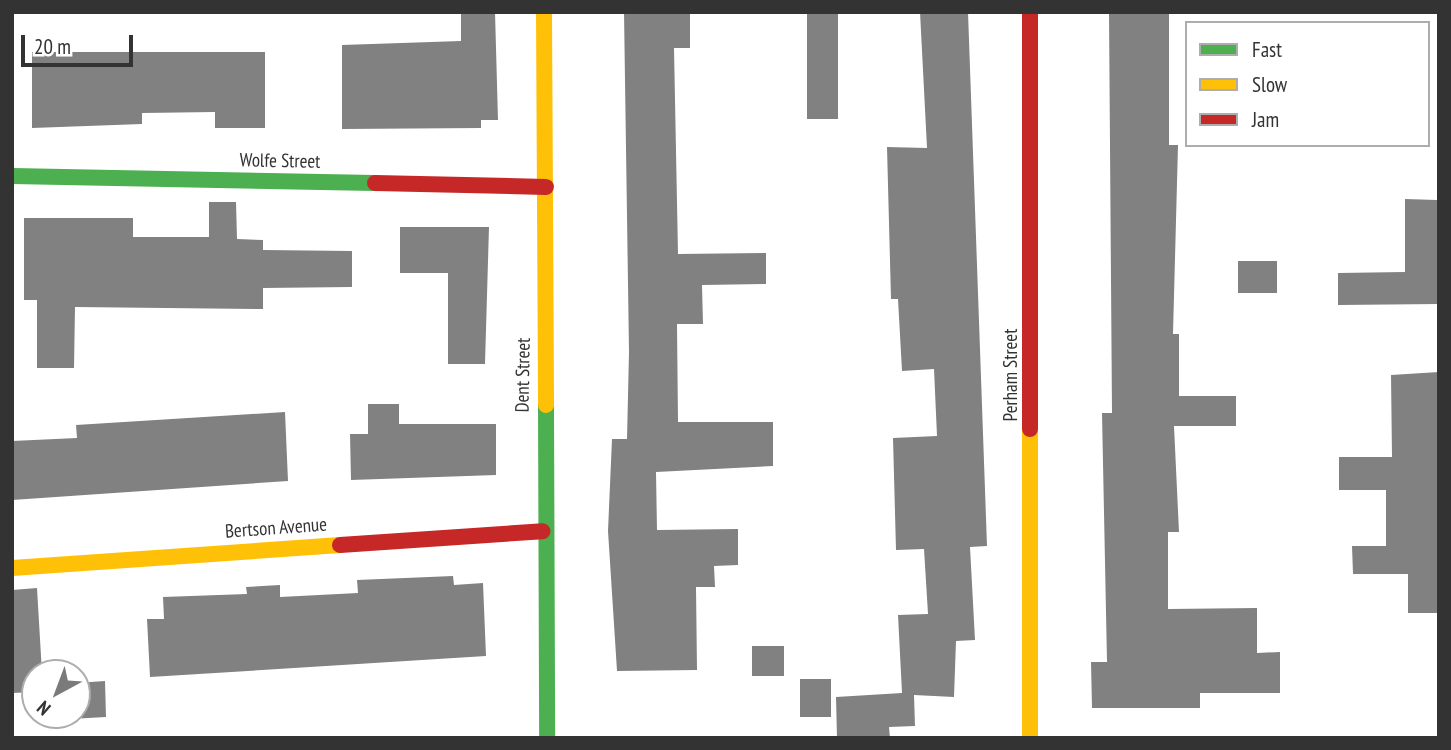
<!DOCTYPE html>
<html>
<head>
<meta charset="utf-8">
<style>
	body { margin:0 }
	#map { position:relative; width:1451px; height:750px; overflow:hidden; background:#fff; font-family:"PT Sans Narrow",sans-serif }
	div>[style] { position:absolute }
	.building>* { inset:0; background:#818181; transform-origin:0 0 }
	.fast>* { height:16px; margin:-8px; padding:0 8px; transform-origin:8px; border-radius:8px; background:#4caf50 }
	.slow>* { height:16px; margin:-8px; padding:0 8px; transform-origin:8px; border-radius:8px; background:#ffc107 }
	.jam>* { height:16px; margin:-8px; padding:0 8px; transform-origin:8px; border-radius:8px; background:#c62828 }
	span { translate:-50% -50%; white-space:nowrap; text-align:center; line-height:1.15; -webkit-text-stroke:7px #fff; paint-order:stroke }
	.street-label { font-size:19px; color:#333 }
	.frame { position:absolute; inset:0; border:14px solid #333; pointer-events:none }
	.legend { position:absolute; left:1185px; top:21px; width:245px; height:126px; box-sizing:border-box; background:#fff; border:2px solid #adadad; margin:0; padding:9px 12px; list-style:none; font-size:21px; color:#333 }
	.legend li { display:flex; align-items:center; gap:14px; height:35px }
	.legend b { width:35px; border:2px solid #adadad }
	.north { position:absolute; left:21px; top:659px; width:70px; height:70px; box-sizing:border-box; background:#fff; border:2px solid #adadad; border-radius:50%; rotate:221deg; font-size:19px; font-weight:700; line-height:28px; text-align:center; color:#333 }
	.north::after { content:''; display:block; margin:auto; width:24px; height:32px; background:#7a7a7a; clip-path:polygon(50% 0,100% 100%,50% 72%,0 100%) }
	.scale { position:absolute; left:21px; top:35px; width:112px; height:32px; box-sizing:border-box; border:4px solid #333; border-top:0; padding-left:9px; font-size:21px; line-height:24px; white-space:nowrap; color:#333; -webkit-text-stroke:5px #fff; paint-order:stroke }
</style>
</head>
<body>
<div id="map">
	<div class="building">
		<i style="clip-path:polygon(461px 12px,495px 12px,498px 120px,481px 120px,481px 128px,342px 129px,342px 45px,461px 41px)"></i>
		<i style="clip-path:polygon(624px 12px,690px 12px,690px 48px,674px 48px,678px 254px,766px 253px,766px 284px,702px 285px,703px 324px,677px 324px,678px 422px,773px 422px,773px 466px,656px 472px,657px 530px,738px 529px,738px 565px,714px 566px,715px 587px,696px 587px,697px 670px,617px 671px,608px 531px,612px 439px,627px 439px,629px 352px)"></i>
		<i style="left:807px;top:12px;width:31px;height:107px"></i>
		<i style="clip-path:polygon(920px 12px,968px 12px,987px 546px,970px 547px,975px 640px,956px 641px,954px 697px,914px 695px,915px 726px,889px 727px,890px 738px,837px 738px,836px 697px,902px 693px,898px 615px,928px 614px,924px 549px,896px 550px,893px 438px,937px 436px,934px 369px,902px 371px,898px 299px,891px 299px,887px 147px,927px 148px)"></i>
		<i style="clip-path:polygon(1109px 12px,1169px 12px,1169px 145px,1178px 145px,1173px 334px,1179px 334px,1179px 396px,1236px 396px,1236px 426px,1174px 426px,1179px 532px,1168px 532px,1168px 609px,1257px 608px,1257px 653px,1280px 652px,1280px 693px,1200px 693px,1200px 708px,1092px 708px,1091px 662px,1107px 662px,1102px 413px,1112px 413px)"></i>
		<i style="clip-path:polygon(32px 52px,265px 52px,265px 128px,215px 128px,215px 112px,142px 113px,142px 124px,32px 128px)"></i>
		<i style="clip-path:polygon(1405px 199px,1437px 200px,1439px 304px,1338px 305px,1338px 273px,1405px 272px)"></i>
		<i style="clip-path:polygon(209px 202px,236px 202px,237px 239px,263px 240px,263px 250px,352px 251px,352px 287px,263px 288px,263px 309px,75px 307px,74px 368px,37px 368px,37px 300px,24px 300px,24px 218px,133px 218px,133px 237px,209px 237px)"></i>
		<i style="clip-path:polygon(400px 227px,489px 227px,485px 364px,448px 364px,448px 273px,400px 273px)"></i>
		<i style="left:1238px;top:261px;width:39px;height:32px"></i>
		<i style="clip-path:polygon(1439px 372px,1439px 613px,1408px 613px,1408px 574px,1353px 574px,1352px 546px,1386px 546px,1386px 490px,1339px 490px,1339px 457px,1392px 457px,1391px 375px)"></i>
		<i style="clip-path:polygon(368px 404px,399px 404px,399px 424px,496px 424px,496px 475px,351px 480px,350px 434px,368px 434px)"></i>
		<i style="clip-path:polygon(285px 412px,288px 481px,12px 500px,12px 441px,77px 438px,76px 425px)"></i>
		<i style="clip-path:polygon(453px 576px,454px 585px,483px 583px,486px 656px,150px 677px,147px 619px,164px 619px,163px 597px,247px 594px,246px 587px,280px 585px,280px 597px,358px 593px,357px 580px)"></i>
		<i style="clip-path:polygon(37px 588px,42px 673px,35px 673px,35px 692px,12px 693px,12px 590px)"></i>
		<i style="left:752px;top:646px;width:32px;height:30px"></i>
		<i style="left:800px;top:679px;width:31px;height:38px"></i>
		<i style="clip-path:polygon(105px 681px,106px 717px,70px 719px,77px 715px,77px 683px)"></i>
	</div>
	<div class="fast">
		<i style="left:12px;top:176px;width:363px;rotate:1.1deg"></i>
		<i style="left:546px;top:405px;width:333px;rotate:89.8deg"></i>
	</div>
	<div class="slow">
		<i style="left:544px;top:12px;width:393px;rotate:89.7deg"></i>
		<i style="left:1030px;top:429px;width:309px;rotate:90deg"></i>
		<i style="left:12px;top:568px;width:329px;rotate:-4deg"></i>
	</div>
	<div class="jam">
		<i style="left:1030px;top:12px;width:417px;rotate:90deg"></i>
		<i style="left:375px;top:183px;width:171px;rotate:1.3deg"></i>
		<i style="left:340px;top:545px;width:203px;rotate:-3.9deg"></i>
	</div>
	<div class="street-label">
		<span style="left:280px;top:161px;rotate:1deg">Wolfe Street</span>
		<span style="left:523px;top:375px;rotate:-89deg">Dent Street</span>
		<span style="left:1011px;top:375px;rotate:-90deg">Perham Street</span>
		<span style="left:276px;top:528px;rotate:-4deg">Bertson Avenue</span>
	</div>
	<div class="frame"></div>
	<ul class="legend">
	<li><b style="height:9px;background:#4caf50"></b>Fast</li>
	<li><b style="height:9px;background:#ffc107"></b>Slow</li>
	<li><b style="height:9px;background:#c62828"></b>Jam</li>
	</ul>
	<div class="north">N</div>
	<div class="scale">20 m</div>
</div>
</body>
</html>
